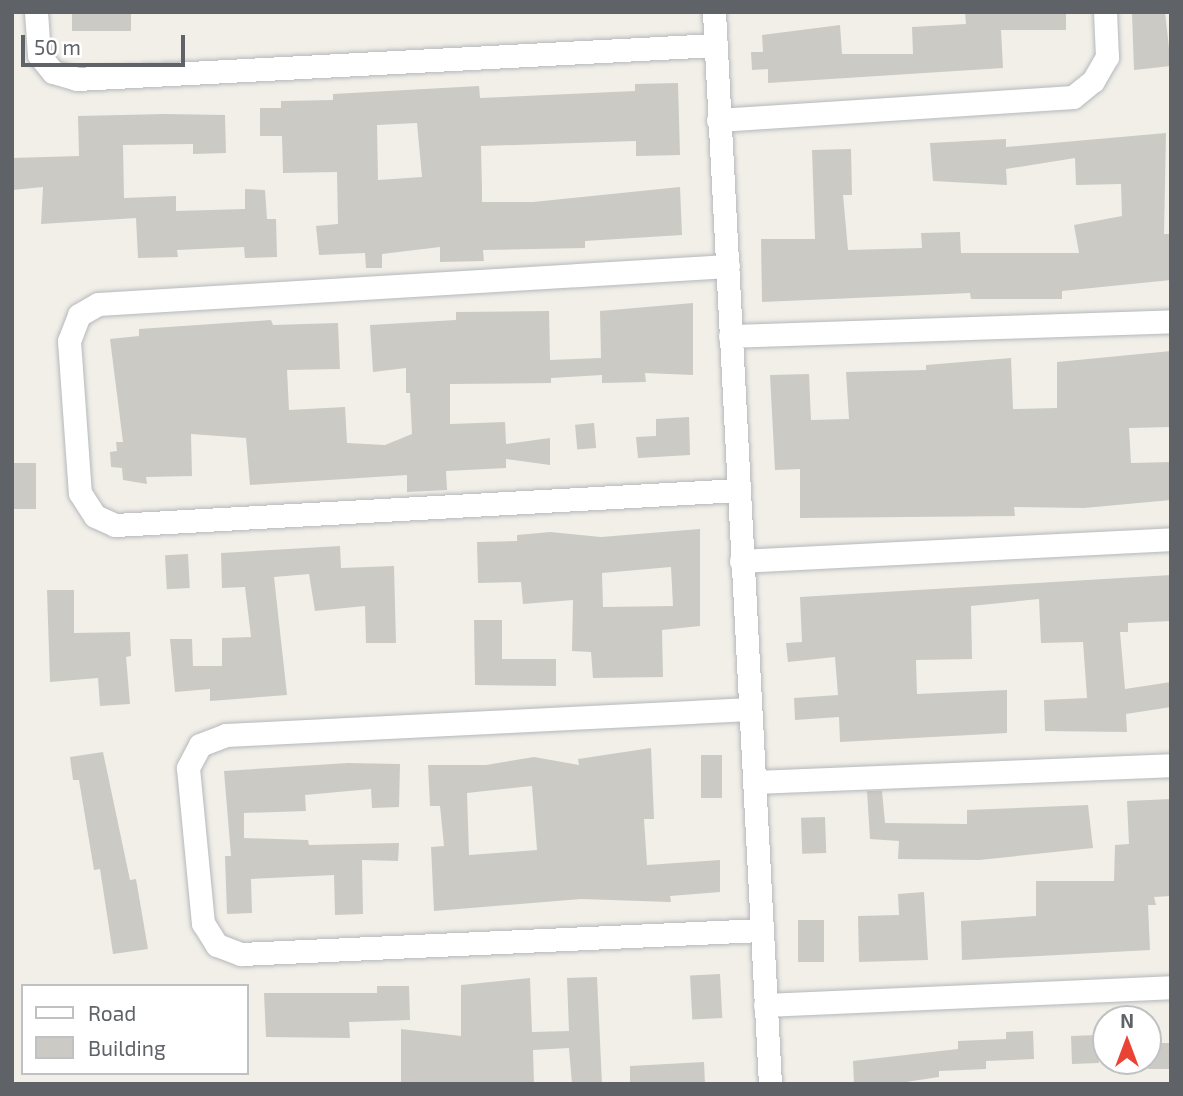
<!DOCTYPE html>
<html>
<head>
<meta charset="utf-8">
<style>
	body { margin:0 }
	#map { position:relative; width:1183px; height:1096px; overflow:hidden; background:#f1efe8; font-family:"Exo 2",sans-serif }
	div>[style] { position:absolute }
	.building>* { inset:0; background:#cccac5; transform-origin:0 0 }
	.roads { filter:drop-shadow(0 0 2px #b5b8bc) drop-shadow(0 0 2px #b5b8bc) }
	.street>* { height:23px; margin:-11.5px; padding:0 11.5px; transform-origin:11.5px; border-radius:11.5px; background:#fff }
	span { translate:-50% -50%; white-space:nowrap; text-align:center; line-height:1.15; -webkit-text-stroke:7px #fff; paint-order:stroke }
	.frame { position:absolute; inset:0; border:14px solid #5f6368; pointer-events:none }
	.legend { position:absolute; left:21px; top:984px; width:228px; height:91px; box-sizing:border-box; background:#fff; border:2px solid #bfc1c3; margin:0; padding:9px 12px; list-style:none; font-size:21px; color:#5f6368 }
	.legend li { display:flex; align-items:center; gap:14px; height:35px }
	.legend b { width:35px; border:2px solid #bfc1c3 }
	.north { position:absolute; left:1092px; top:1005px; width:70px; height:70px; box-sizing:border-box; background:#fff; border:2px solid #bfc1c3; border-radius:50%; rotate:0deg; font-size:19px; font-weight:700; line-height:28px; text-align:center; color:#5f6368 }
	.north::after { content:''; display:block; margin:auto; width:24px; height:32px; background:#ea4335; clip-path:polygon(50% 0,100% 100%,50% 72%,0 100%) }
	.scale { position:absolute; left:21px; top:35px; width:164px; height:32px; box-sizing:border-box; border:4px solid #5f6368; border-top:0; padding-left:9px; font-size:21px; line-height:24px; white-space:nowrap; color:#5f6368; -webkit-text-stroke:5px #fff; paint-order:stroke }
</style>
</head>
<body>
<div id="map">
	<div class="building">
		<i style="left:72px;top:12px;width:59px;height:19px"></i>
		<i style="clip-path:polygon(965px 12px,1066px 12px,1066px 30px,1001px 30px,1003px 68px,768px 83px,768px 69px,752px 70px,751px 52px,763px 52px,762px 35px,840px 25px,842px 54px,913px 54px,912px 27px,966px 24px)"></i>
		<i style="clip-path:polygon(1132px 12px,1165px 12px,1171px 66px,1134px 70px)"></i>
		<i style="clip-path:polygon(evenodd,678px 83px,680px 155px,636px 156px,636px 141px,481px 146px,482px 189px,482px 202px,533px 202px,680px 187px,682px 235px,585px 241px,585px 248px,483px 250px,484px 261px,440px 262px,440px 247px,382px 254px,382px 268px,366px 268px,365px 253px,319px 255px,316px 226px,338px 224px,337px 172px,283px 173px,282px 136px,260px 136px,260px 108px,281px 108px,281px 101px,333px 100px,333px 94px,479px 86px,480px 98px,635px 91px,635px 84px,678px 83px,417px 123px,422px 177px,378px 180px,377px 125px,417px 123px)"></i>
		<i style="clip-path:polygon(165px 114px,225px 115px,226px 153px,193px 154px,193px 144px,123px 145px,124px 198px,176px 196px,176px 211px,245px 209px,245px 189px,265px 190px,267px 219px,276px 219px,277px 257px,245px 258px,244px 247px,177px 250px,178px 257px,138px 258px,136px 218px,41px 224px,43px 187px,12px 190px,12px 158px,79px 156px,78px 116px)"></i>
		<i style="clip-path:polygon(1166px 133px,1164px 234px,1169px 234px,1171px 280px,1062px 291px,1062px 299px,971px 299px,970px 293px,762px 302px,761px 239px,815px 239px,812px 150px,851px 149px,852px 195px,843px 195px,848px 250px,922px 248px,921px 233px,960px 232px,961px 253px,1079px 253px,1074px 225px,1122px 216px,1121px 184px,1076px 185px,1075px 158px,1006px 169px,1007px 185px,933px 181px,930px 143px,1006px 139px,1006px 147px)"></i>
		<i style="clip-path:polygon(693px 303px,693px 375px,645px 373px,646px 382px,602px 383px,602px 375px,551px 378px,551px 383px,450px 384px,450px 424px,505px 422px,506px 444px,550px 438px,550px 465px,506px 459px,506px 468px,446px 471px,447px 490px,407px 492px,407px 475px,250px 485px,246px 438px,191px 434px,192px 476px,146px 477px,147px 484px,123px 480px,122px 468px,111px 467px,110px 452px,117px 451px,116px 442px,123px 442px,110px 339px,139px 336px,139px 329px,271px 320px,273px 325px,338px 323px,340px 369px,287px 370px,289px 410px,345px 407px,347px 443px,385px 445px,412px 434px,410px 393px,406px 393px,406px 368px,373px 372px,370px 325px,456px 320px,456px 312px,549px 311px,550px 360px,601px 358px,600px 311px)"></i>
		<i style="clip-path:polygon(1171px 351px,1171px 427px,1129px 428px,1131px 463px,1171px 462px,1171px 500px,1084px 508px,1014px 507px,1015px 516px,800px 518px,800px 469px,775px 470px,770px 375px,809px 374px,811px 420px,849px 419px,846px 372px,926px 370px,926px 365px,1011px 358px,1013px 409px,1057px 408px,1057px 362px)"></i>
		<i style="clip-path:polygon(689px 417px,690px 455px,638px 458px,636px 437px,656px 436px,656px 419px)"></i>
		<i style="left:594px;top:423px;width:25px;height:19px;rotate:85deg"></i>
		<i style="left:12px;top:463px;width:24px;height:46px"></i>
		<i style="clip-path:polygon(evenodd,700px 529px,700px 626px,662px 630px,663px 677px,593px 678px,591px 652px,572px 651px,573px 600px,523px 604px,521px 582px,478px 583px,477px 542px,517px 541px,517px 535px,550px 532px,601px 537px,700px 529px,671px 567px,673px 606px,603px 607px,602px 573px,671px 567px)"></i>
		<i style="clip-path:polygon(340px 546px,341px 568px,394px 566px,396px 643px,366px 643px,365px 606px,315px 611px,309px 574px,274px 577px,287px 695px,210px 701px,210px 689px,175px 692px,170px 639px,192px 639px,193px 666px,222px 666px,222px 638px,251px 637px,245px 587px,222px 588px,221px 553px)"></i>
		<i style="left:188px;top:554px;width:34px;height:23px;rotate:87deg"></i>
		<i style="clip-path:polygon(1171px 575px,1171px 621px,1128px 623px,1128px 632px,1120px 632px,1125px 689px,1171px 682px,1171px 707px,1126px 714px,1127px 732px,1045px 731px,1044px 700px,1087px 698px,1083px 642px,1041px 643px,1039px 599px,971px 606px,972px 659px,916px 660px,917px 694px,1007px 690px,1007px 733px,840px 742px,839px 717px,795px 720px,794px 698px,838px 695px,835px 657px,788px 662px,786px 643px,802px 642px,800px 597px)"></i>
		<i style="clip-path:polygon(47px 590px,74px 590px,74px 633px,130px 632px,131px 656px,126px 657px,130px 704px,100px 706px,98px 678px,50px 682px)"></i>
		<i style="clip-path:polygon(474px 620px,502px 620px,502px 659px,556px 659px,556px 686px,475px 685px)"></i>
		<i style="clip-path:polygon(evenodd,651px 748px,654px 819px,644px 819px,647px 865px,720px 860px,720px 892px,670px 896px,671px 902px,581px 899px,434px 911px,431px 847px,444px 846px,440px 806px,430px 806px,428px 765px,486px 765px,534px 757px,579px 765px,578px 759px,651px 748px,532px 786px,537px 850px,469px 855px,467px 793px,532px 786px)"></i>
		<i style="clip-path:polygon(103px 752px,130px 880px,136px 879px,148px 949px,113px 954px,100px 869px,94px 870px,79px 780px,73px 780px,70px 757px)"></i>
		<i style="left:701px;top:755px;width:21px;height:43px"></i>
		<i style="clip-path:polygon(348px 763px,400px 764px,399px 807px,372px 808px,371px 789px,305px 795px,306px 811px,244px 813px,244px 838px,308px 840px,309px 845px,399px 843px,398px 861px,362px 860px,363px 914px,335px 915px,334px 875px,251px 879px,252px 913px,227px 914px,225px 856px,231px 856px,224px 771px)"></i>
		<i style="clip-path:polygon(867px 791px,882px 791px,885px 823px,967px 824px,967px 810px,1088px 805px,1093px 848px,979px 860px,898px 859px,899px 841px,870px 839px)"></i>
		<i style="clip-path:polygon(1171px 799px,1171px 896px,1154px 897px,1156px 905px,1148px 905px,1150px 950px,962px 960px,961px 921px,1036px 916px,1036px 881px,1114px 881px,1115px 845px,1129px 844px,1127px 801px)"></i>
		<i style="left:825px;top:817px;width:36px;height:24px;rotate:88deg"></i>
		<i style="clip-path:polygon(924px 892px,928px 960px,859px 962px,858px 916px,899px 915px,898px 894px)"></i>
		<i style="left:798px;top:920px;width:26px;height:42px"></i>
		<i style="left:720px;top:974px;width:44px;height:30px;rotate:87deg"></i>
		<i style="clip-path:polygon(597px 977px,602px 1084px,572px 1084px,569px 1048px,533px 1050px,534px 1084px,401px 1084px,401px 1029px,461px 1036px,461px 985px,530px 978px,532px 1032px,569px 1031px,567px 978px)"></i>
		<i style="clip-path:polygon(377px 986px,409px 986px,410px 1020px,349px 1022px,350px 1038px,266px 1037px,264px 993px,377px 993px)"></i>
		<i style="clip-path:polygon(1033px 1031px,1034px 1059px,986px 1061px,986px 1069px,939px 1071px,939px 1077px,893px 1084px,854px 1084px,853px 1061px,958px 1049px,958px 1041px,1006px 1039px,1006px 1032px)"></i>
		<i style="left:1098px;top:1035px;width:28px;height:27px;rotate:88deg"></i>
		<i style="left:1171px;top:1043px;width:26px;height:23px;rotate:90deg"></i>
		<i style="clip-path:polygon(704px 1062px,705px 1084px,630px 1084px,630px 1066px)"></i>
	</div>
	<div class="roads">
		<div class="street">
			<i style="left:36px;top:12px;width:43px;rotate:86deg"></i>
			<i style="left:39px;top:55px;width:22px;rotate:51deg"></i>
			<i style="left:53px;top:72px;width:25px;rotate:16deg"></i>
			<i style="left:77px;top:79px;width:640px;rotate:-3.05deg"></i>
			<i style="left:714px;top:12px;width:1073px;rotate:87.01deg"></i>
			<i style="left:718px;top:120px;width:356px;rotate:-3.7deg"></i>
			<i style="left:1073px;top:97px;width:26px;rotate:-39deg"></i>
			<i style="left:1093px;top:81px;width:28px;rotate:-60deg"></i>
			<i style="left:1107px;top:57px;width:45px;rotate:-92.5deg"></i>
			<i style="left:728px;top:266px;width:631px;rotate:176.55deg"></i>
			<i style="left:98px;top:304px;width:22px;rotate:150deg"></i>
			<i style="left:79px;top:315px;width:28px;rotate:111deg"></i>
			<i style="left:69px;top:341px;width:152px;rotate:85.9deg"></i>
			<i style="left:80px;top:493px;width:27px;rotate:57deg"></i>
			<i style="left:95px;top:516px;width:22px;rotate:24deg"></i>
			<i style="left:115px;top:525px;width:625px;rotate:-3.21deg"></i>
			<i style="left:730px;top:336px;width:441px;rotate:-1.9deg"></i>
			<i style="left:741px;top:561px;width:431px;rotate:-2.9deg"></i>
			<i style="left:750px;top:709px;width:525px;rotate:177.16deg"></i>
			<i style="left:226px;top:735px;width:28px;rotate:159deg"></i>
			<i style="left:200px;top:745px;width:26px;rotate:118deg"></i>
			<i style="left:188px;top:768px;width:156px;rotate:84.5deg"></i>
			<i style="left:203px;top:923px;width:26px;rotate:58deg"></i>
			<i style="left:217px;top:945px;width:26px;rotate:21deg"></i>
			<i style="left:241px;top:954px;width:521px;rotate:-2.64deg"></i>
			<i style="left:754px;top:782px;width:417px;rotate:-2.3deg"></i>
			<i style="left:765px;top:1005px;width:406px;rotate:-2.5deg"></i>
		</div>
	</div>
	<div class="frame"></div>
	<ul class="legend">
	<li><b style="height:9px;background:#fff"></b>Road</li>
	<li><b style="height:19px;background:#cccac5"></b>Building</li>
	</ul>
	<div class="north">N</div>
	<div class="scale">50 m</div>
</div>
</body>
</html>
